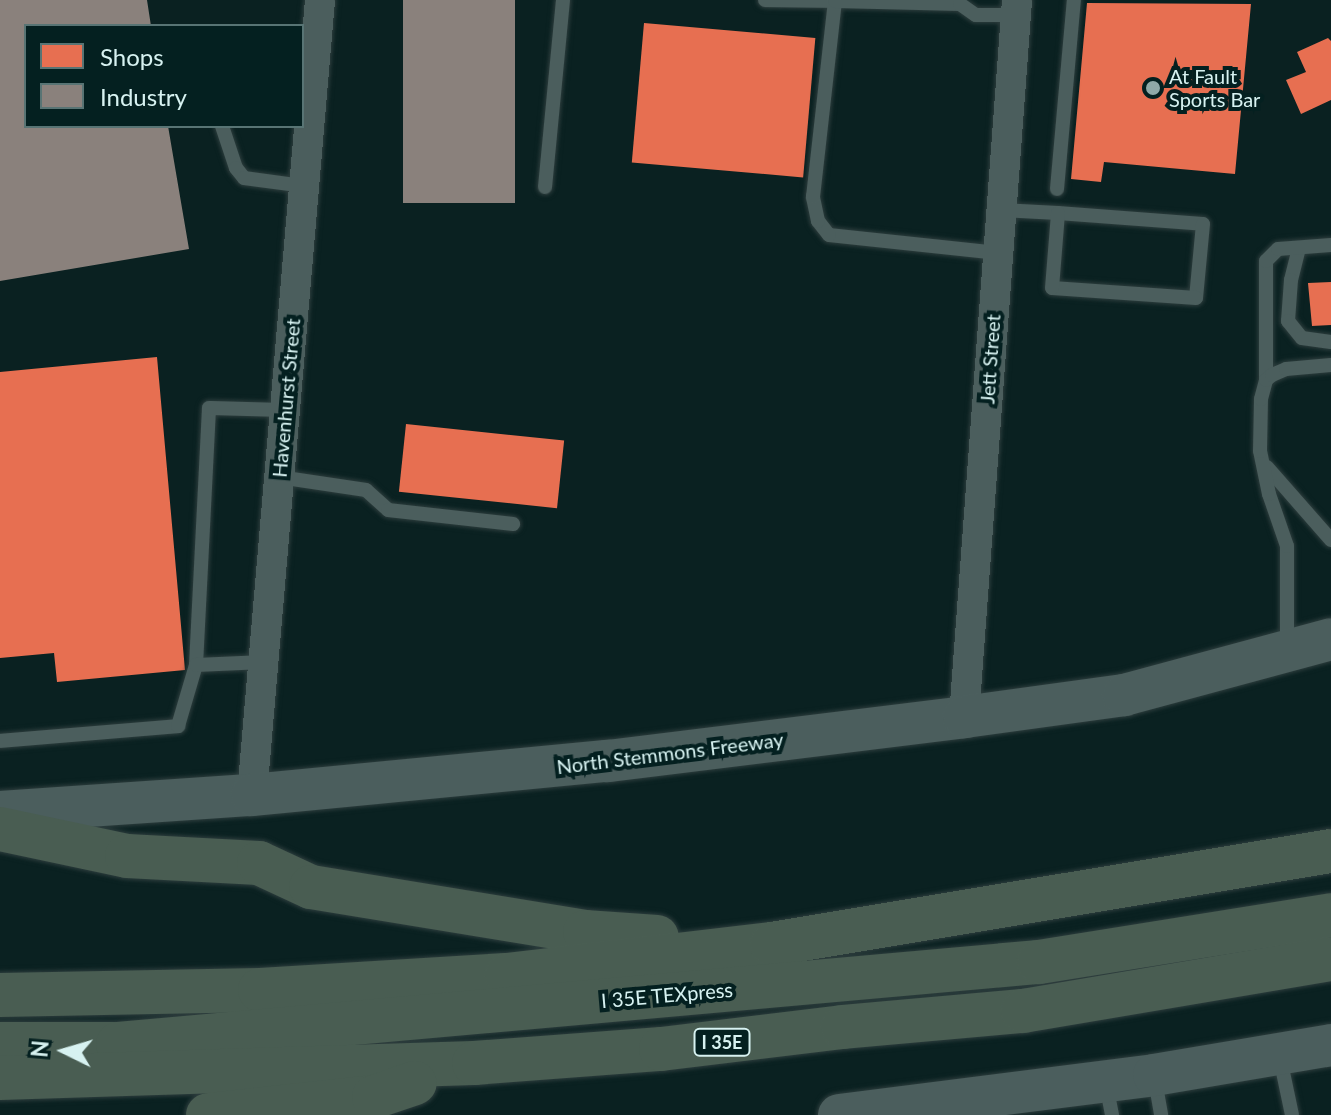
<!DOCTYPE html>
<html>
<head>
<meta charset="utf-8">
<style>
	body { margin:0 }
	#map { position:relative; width:1331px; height:1115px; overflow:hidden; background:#0a2121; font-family:Lato,sans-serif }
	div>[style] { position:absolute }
	.shops>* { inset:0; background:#e76f51; transform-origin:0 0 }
	.industry>* { inset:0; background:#8a817c; transform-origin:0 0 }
	.roads { filter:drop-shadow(0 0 2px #2d3d3d) drop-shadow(0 0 2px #2d3d3d) }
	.lane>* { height:14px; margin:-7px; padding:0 7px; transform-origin:7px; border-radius:7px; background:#4b5e5d }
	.street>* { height:30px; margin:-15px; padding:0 15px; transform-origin:15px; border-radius:15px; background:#4b5e5d }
	.secondary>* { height:42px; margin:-21px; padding:0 21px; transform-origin:21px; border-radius:21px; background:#4b5e5d }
	.highway>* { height:44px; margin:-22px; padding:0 22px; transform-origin:22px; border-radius:22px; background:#495d52 }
	.dots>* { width:22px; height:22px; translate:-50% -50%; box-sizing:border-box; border:4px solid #042020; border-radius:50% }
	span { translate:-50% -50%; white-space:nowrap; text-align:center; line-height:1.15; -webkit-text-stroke:8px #042020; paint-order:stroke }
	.shield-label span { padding:2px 6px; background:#042020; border:2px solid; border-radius:6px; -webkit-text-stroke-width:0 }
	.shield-label { font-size:18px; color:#d7f2f1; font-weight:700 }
	.poi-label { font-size:20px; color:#d7f2f1 }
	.left { translate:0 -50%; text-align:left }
	.street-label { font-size:20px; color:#d7f2f1 }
	.legend { position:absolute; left:24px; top:24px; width:280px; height:104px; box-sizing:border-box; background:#042020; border:2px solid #587474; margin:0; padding:10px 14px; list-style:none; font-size:24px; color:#d7f2f1 }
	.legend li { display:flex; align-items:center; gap:16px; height:40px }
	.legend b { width:40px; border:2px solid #587474 }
	.north { position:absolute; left:24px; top:1011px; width:80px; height:80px; -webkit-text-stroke:6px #042020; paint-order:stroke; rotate:275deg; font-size:22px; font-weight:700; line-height:32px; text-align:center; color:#d7f2f1 }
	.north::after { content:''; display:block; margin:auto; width:28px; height:36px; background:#d7f2f1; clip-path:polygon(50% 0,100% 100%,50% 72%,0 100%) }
</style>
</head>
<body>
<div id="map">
	<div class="shops">
		<i style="clip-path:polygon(1087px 3px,1251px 4px,1235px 174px,1104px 162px,1101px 182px,1071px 179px)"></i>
		<i style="left:644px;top:23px;width:172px;height:140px;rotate:5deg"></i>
		<i style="clip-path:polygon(1328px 38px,1331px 41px,1331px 100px,1301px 114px,1286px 80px,1306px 72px,1297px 52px)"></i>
		<i style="clip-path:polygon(1331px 282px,1331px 325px,1312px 326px,1308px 283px)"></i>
		<i style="clip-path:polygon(157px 357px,185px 670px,57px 682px,54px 653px,0 658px,0 372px)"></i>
		<i style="left:406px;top:424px;width:159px;height:68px;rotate:6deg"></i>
	</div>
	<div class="industry">
		<i style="clip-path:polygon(0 0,147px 0,151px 26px,26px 26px,26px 126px,168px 126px,189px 249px,0 281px)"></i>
		<i style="left:403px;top:0;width:112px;height:203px"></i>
	</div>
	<div class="roads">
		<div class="lane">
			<i style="left:765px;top:0;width:70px;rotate:0.8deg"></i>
			<i style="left:222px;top:126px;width:44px;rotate:71.6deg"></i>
			<i style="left:236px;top:168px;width:13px;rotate:51deg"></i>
			<i style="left:244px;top:178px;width:61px;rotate:7.6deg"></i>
			<i style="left:545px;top:187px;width:188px;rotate:-84.5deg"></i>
			<i style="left:1057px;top:189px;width:190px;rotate:-84.9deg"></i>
			<i style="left:1001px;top:210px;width:57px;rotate:3deg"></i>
			<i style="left:1058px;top:213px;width:145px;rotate:4.3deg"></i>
			<i style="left:1203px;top:224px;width:74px;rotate:95.4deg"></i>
			<i style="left:1196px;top:298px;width:144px;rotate:-176deg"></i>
			<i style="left:1052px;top:288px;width:75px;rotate:-85.4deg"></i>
			<i style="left:1299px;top:248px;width:33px;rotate:104deg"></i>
			<i style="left:1291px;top:280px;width:41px;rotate:94.2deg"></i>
			<i style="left:1288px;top:321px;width:22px;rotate:51deg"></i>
			<i style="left:1302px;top:338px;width:29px;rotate:8deg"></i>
			<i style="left:998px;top:253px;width:170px;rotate:-173.9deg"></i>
			<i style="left:829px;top:235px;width:18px;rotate:-128deg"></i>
			<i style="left:818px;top:221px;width:25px;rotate:-102deg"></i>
			<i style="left:813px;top:197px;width:197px;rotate:-83.6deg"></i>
			<i style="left:835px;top:1px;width:125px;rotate:1.4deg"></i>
			<i style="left:960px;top:4px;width:19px;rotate:35deg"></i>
			<i style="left:976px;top:15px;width:39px"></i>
			<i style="left:1266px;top:380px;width:119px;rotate:-90deg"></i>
			<i style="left:1266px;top:261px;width:17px;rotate:-45deg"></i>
			<i style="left:1278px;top:249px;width:53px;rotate:-4.3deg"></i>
			<i style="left:1267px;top:467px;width:97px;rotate:48.8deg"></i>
			<i style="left:279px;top:477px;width:88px;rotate:8.5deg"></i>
			<i style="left:366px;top:490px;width:30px;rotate:42deg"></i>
			<i style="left:388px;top:510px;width:126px;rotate:6.4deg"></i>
			<i style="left:1287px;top:646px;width:100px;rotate:-90deg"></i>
			<i style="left:1287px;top:546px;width:55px;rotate:-109.1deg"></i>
			<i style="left:1269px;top:494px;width:44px;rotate:-101.8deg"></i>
			<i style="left:1260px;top:451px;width:52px;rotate:-88.9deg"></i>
			<i style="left:1261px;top:399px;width:20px;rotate:-75deg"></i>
			<i style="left:1266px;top:380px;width:8px;rotate:-40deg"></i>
			<i style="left:1272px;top:375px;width:15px;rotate:-23deg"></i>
			<i style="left:1286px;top:369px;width:45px;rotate:-5.1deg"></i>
			<i style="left:196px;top:665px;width:257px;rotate:-87.1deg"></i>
			<i style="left:209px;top:408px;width:76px;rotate:1.5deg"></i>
			<i style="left:0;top:741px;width:179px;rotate:-4.8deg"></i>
			<i style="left:178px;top:726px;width:64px;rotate:-73.6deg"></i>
			<i style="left:196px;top:665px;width:68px;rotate:-2.5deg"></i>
			<i style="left:1280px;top:1058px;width:58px;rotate:78.1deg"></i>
			<i style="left:1155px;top:1080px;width:36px;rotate:80deg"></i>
			<i style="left:1106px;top:1084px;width:32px;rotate:79deg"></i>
		</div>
		<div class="street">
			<i style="left:964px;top:717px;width:719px;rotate:-85.77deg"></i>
			<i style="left:252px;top:795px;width:798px;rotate:-85.11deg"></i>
		</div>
		<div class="secondary">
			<i style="left:0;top:812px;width:253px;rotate:-3.9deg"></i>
			<i style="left:252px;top:795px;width:358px;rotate:-5.5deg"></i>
			<i style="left:608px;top:761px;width:359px;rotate:-7deg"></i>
			<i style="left:964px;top:717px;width:162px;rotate:-7.8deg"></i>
			<i style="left:1124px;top:695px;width:214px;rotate:-15.1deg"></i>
			<i style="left:839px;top:1115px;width:318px;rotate:-7.2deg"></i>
			<i style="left:1154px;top:1075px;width:180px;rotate:-9.6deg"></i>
		</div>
		<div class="highway">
			<i style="left:0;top:829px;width:130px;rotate:12deg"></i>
			<i style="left:127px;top:856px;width:132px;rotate:3deg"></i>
			<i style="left:259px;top:863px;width:57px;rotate:24.8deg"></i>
			<i style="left:311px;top:887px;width:278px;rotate:9.3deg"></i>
			<i style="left:585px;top:932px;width:72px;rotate:4deg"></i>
			<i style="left:0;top:995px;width:260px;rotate:-1.1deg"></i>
			<i style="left:260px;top:990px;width:247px;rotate:-3.5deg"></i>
			<i style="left:507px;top:975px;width:267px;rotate:-6.7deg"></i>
			<i style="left:772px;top:944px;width:567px;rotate:-9.45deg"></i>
			<i style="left:0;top:1044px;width:118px"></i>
			<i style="left:118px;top:1044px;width:925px;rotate:-5.09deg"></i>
			<i style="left:1039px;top:962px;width:296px;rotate:-9.1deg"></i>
			<i style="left:0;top:1078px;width:474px;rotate:-1.8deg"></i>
			<i style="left:474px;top:1063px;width:188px;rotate:-4.3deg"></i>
			<i style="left:661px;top:1049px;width:183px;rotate:-6.9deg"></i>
			<i style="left:843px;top:1027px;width:181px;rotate:-5.1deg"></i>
			<i style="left:1023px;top:1011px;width:312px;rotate:-9.6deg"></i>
			<i style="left:208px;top:1115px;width:167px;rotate:-6.2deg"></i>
			<i style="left:374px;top:1097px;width:43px;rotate:-18.9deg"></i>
		</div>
	</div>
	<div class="dots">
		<i style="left:1153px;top:88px;background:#8fa9a8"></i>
	</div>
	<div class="shield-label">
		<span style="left:722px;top:1042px">I 35E</span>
	</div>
	<div class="poi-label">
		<span class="left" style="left:1169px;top:88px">At Fault<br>Sports Bar</span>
	</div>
	<div class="street-label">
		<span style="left:990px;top:359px;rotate:-86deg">Jett Street</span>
		<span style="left:286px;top:398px;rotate:-85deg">Havenhurst Street</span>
		<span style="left:670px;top:753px;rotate:-7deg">North Stemmons Freeway</span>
		<span style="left:667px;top:995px;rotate:-5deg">I 35E TEXpress</span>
	</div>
	<ul class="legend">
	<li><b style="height:22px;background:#e76f51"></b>Shops</li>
	<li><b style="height:22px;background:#8a817c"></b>Industry</li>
	</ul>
	<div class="north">N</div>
</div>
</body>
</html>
